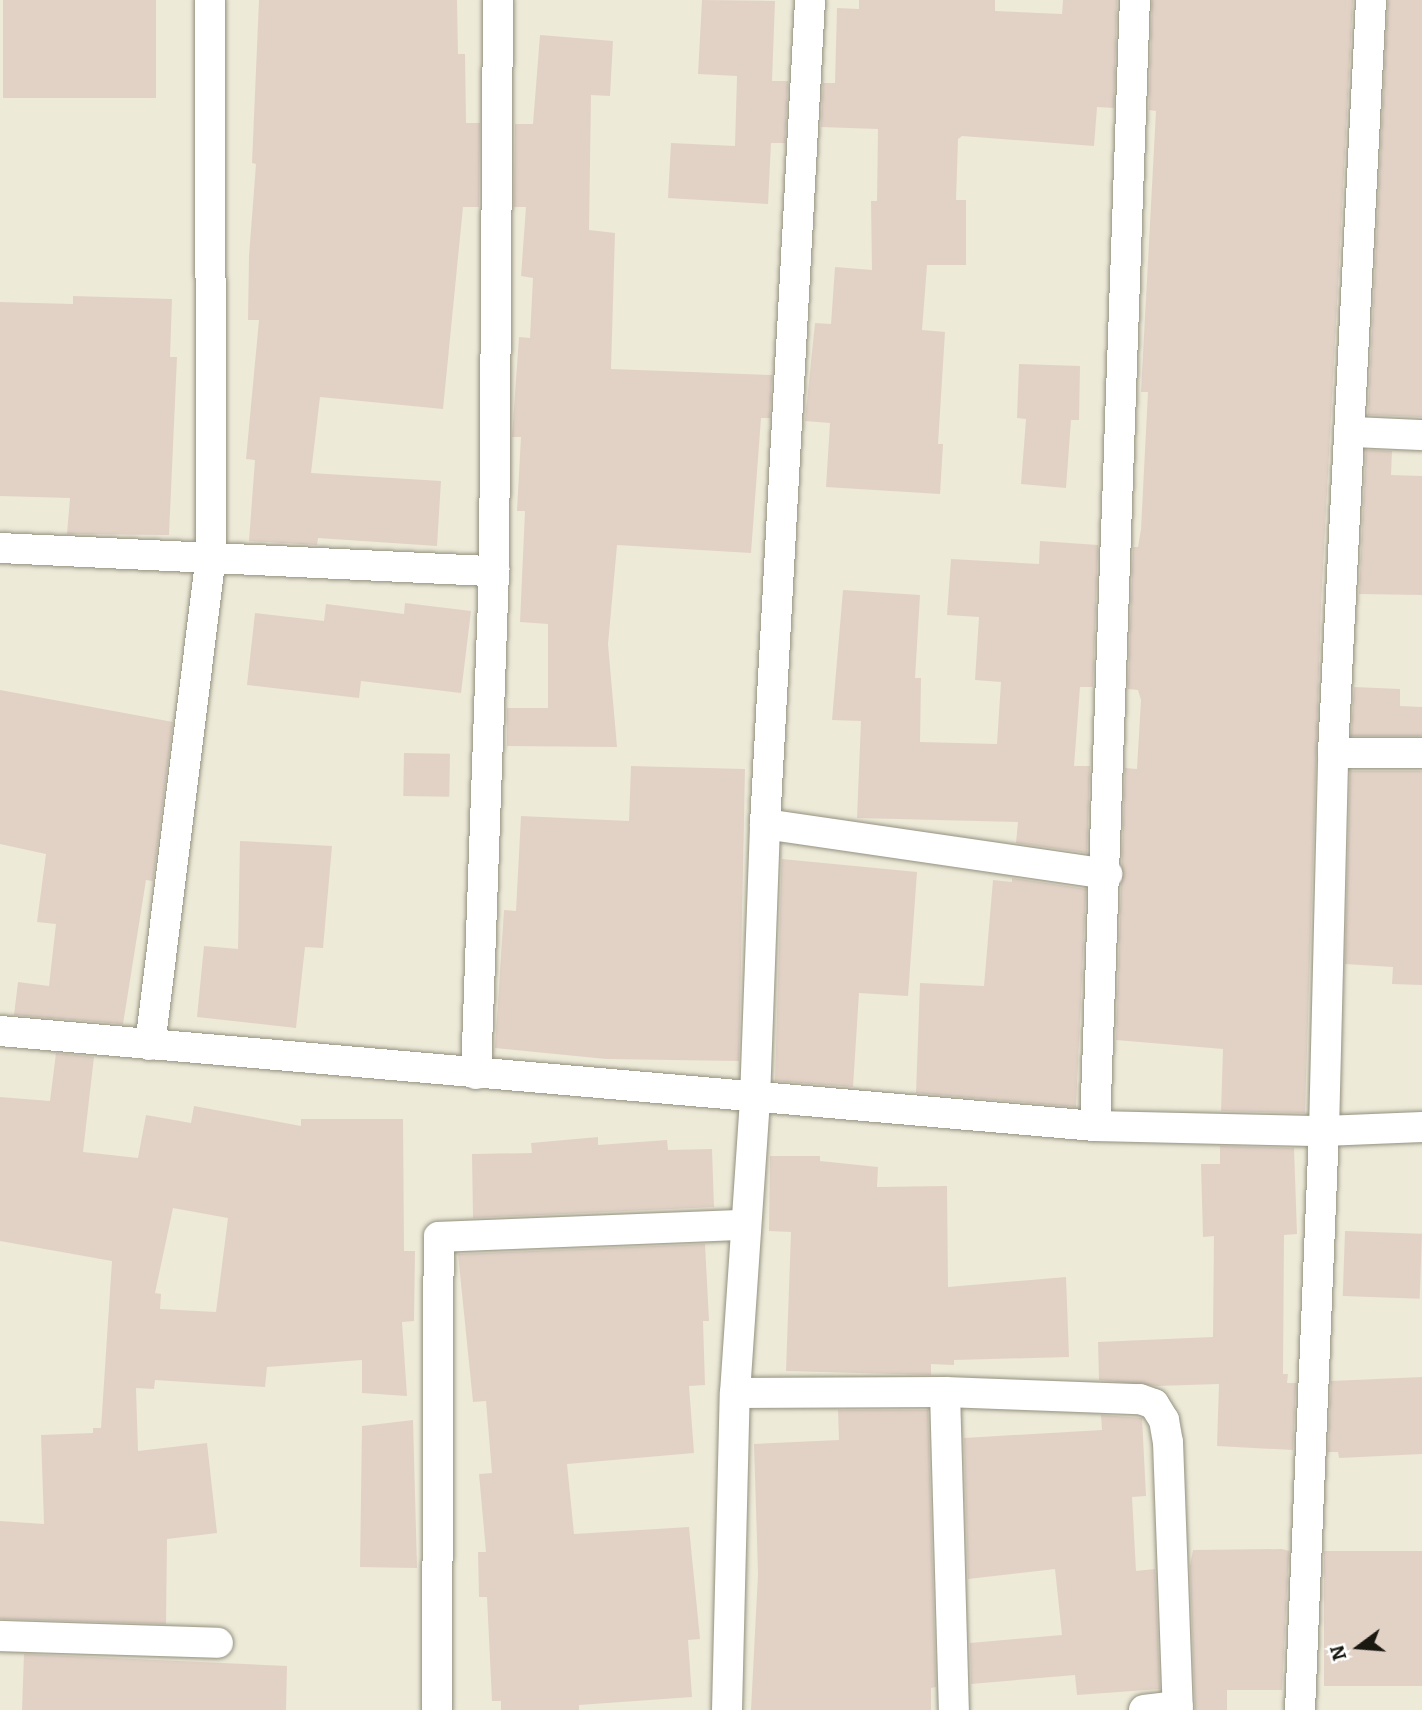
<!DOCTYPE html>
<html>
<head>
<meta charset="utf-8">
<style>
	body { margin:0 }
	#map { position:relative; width:1422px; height:1710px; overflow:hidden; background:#edead8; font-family:Bitter,serif }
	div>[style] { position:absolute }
	.building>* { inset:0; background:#e2d2c6; transform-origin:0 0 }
	.roads { filter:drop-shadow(0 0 2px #949180) drop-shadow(0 0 2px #949180) }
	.street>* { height:30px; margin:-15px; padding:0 15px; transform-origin:15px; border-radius:15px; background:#fff }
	span { translate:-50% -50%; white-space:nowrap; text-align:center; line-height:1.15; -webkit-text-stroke:7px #fff; paint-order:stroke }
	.north { position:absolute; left:1324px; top:1612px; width:70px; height:70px; -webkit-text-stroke:5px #fff; paint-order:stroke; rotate:254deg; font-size:19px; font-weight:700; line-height:28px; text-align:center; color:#191811 }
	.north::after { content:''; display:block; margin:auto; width:24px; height:32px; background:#191811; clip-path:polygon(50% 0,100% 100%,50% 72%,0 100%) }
</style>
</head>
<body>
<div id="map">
	<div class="building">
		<i style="left:3px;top:0;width:153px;height:98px"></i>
		<i style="clip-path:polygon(259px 0,457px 0,458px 54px,465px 54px,466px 123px,480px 123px,479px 207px,463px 207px,443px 409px,320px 397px,311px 473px,441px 481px,437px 546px,318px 538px,317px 545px,249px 541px,255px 460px,246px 459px,259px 320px,248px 320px,249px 256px,256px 164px,252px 163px)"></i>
		<i style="clip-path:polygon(702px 0,775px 1px,772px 81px,788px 81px,785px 143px,771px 143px,768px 204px,668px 198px,671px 143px,735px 146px,737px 76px,698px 74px)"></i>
		<i style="clip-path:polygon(859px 0,995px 0,995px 11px,1062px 14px,1063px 0,1117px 0,1114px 108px,1097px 107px,1094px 146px,962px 136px,958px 139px,956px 200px,966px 200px,966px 265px,927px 265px,922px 330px,945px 332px,938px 444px,943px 444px,940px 494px,826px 487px,830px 423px,805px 421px,815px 323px,831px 324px,835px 267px,872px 270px,871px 201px,877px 201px,878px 129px,821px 127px,823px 83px,835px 83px,837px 8px,859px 9px)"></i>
		<i style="clip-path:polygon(1152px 0,1353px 0,1321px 606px,1305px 1113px,1221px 1111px,1223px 1049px,1116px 1040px,1125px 768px,1137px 769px,1141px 700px,1138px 690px,1128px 689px,1133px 547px,1138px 547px,1141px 529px,1148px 392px,1141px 392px,1156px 111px,1149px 110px)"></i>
		<i style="clip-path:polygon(1388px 0,1422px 0,1422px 417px,1368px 415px)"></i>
		<i style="clip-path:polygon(540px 35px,613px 41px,610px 96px,591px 95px,589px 230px,615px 233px,611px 369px,772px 375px,770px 418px,761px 418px,751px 553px,617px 545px,608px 644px,617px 747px,507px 746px,507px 708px,548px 708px,548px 624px,520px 622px,525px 511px,517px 511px,521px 437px,512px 437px,519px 337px,530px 338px,533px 278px,521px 276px,526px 207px,514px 207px,515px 124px,533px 124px)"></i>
		<i style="clip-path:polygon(73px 296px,172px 299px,170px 357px,177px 357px,169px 535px,67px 534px,70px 498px,0 496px,0 302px,73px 304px)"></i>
		<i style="clip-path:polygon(1019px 364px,1080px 366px,1079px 420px,1071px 420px,1066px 488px,1021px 484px,1026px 419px,1017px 418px)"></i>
		<i style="clip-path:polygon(1366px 450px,1392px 451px,1391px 475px,1422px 476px,1422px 595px,1359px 594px)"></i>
		<i style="clip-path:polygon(1040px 541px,1098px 545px,1093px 687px,1080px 687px,1074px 766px,1090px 766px,1087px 853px,1016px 843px,1018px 822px,857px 818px,861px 721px,832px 720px,843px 590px,920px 595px,915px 678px,921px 678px,920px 742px,997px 744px,1001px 682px,975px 680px,979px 617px,947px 615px,951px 559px,1039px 564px)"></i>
		<i style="clip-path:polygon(405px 603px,471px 611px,461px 693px,361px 681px,359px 698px,247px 685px,255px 613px,324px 621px,326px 604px,404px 614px)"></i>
		<i style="clip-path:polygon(1354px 687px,1400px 689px,1400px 706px,1422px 707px,1422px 736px,1351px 736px)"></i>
		<i style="clip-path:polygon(0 690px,173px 722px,153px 881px,146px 880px,123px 1024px,14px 1015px,18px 982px,49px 986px,56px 924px,37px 922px,46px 854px,0 844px)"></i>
		<i style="left:404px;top:753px;width:46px;height:43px;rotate:1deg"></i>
		<i style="clip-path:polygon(631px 766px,745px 769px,739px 1061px,606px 1059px,495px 1048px,504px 910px,516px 911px,521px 816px,629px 821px)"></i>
		<i style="clip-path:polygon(1350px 771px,1422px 771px,1422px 985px,1392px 984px,1393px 967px,1345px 964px)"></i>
		<i style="clip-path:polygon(240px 841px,332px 846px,323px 948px,305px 947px,296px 1028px,197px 1017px,204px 946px,238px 949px)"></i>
		<i style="clip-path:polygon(782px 844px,782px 859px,917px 872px,908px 996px,859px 993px,853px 1087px,775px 1081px)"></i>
		<i style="clip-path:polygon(1012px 878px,1086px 889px,1076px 1107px,916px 1093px,920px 983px,984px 986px,993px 880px,1012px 882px)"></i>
		<i style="clip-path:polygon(evenodd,56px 1053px,94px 1057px,83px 1152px,138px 1158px,146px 1115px,191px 1123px,194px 1106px,301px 1126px,301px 1119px,403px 1119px,404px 1251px,415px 1251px,414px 1321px,402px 1322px,407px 1396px,362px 1393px,362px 1360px,267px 1367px,265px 1387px,155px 1380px,154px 1389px,136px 1388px,138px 1451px,207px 1443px,217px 1533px,167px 1539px,166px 1624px,0 1619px,0 1521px,44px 1524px,41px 1435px,93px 1433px,93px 1428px,101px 1428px,112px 1261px,0 1241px,0 1097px,50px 1101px,56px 1053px,173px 1208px,228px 1218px,216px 1312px,160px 1309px,161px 1294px,155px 1293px,173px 1208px)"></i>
		<i style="clip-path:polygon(598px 1137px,598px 1145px,667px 1140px,668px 1150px,712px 1149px,714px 1207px,473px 1218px,472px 1154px,532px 1153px,531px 1143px)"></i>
		<i style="clip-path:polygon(1220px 1146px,1294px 1148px,1297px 1234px,1284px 1235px,1283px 1374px,1288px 1374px,1287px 1383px,1296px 1383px,1293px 1450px,1217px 1446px,1219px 1384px,1157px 1386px,1099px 1380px,1098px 1342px,1213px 1337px,1214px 1236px,1203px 1237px,1201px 1164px,1220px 1164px)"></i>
		<i style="clip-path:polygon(770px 1156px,820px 1156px,820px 1161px,878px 1167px,877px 1187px,947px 1186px,948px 1287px,1066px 1277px,1069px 1357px,954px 1360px,954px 1365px,931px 1364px,931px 1375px,786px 1371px,791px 1232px,769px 1231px)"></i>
		<i style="left:1345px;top:1231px;width:77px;height:65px;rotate:2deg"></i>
		<i style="clip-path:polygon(705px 1244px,709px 1321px,703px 1321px,705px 1385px,689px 1386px,694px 1453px,567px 1464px,574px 1534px,689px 1527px,700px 1639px,688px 1640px,692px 1697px,579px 1705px,579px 1710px,501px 1710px,501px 1701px,492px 1701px,487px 1597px,479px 1597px,478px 1552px,486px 1552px,479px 1474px,492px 1473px,486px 1401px,473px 1402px,458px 1254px)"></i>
		<i style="clip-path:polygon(1422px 1377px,1422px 1454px,1339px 1458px,1338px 1452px,1328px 1452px,1331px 1381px)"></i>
		<i style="clip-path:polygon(838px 1410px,928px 1410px,936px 1687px,931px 1688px,931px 1710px,751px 1710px,758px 1574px,754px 1444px,839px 1440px)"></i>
		<i style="clip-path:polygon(1101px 1415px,1142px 1418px,1146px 1496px,1132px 1497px,1136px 1571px,1155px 1569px,1160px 1689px,1077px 1695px,1075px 1675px,971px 1684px,970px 1643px,1062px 1635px,1055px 1569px,968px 1579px,964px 1438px,1102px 1430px)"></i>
		<i style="clip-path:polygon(413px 1420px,417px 1568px,360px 1567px,362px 1426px)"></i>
		<i style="clip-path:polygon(1282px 1549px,1289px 1551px,1282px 1690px,1227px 1690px,1227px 1710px,1195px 1710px,1190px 1566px,1193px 1550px)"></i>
		<i style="left:1324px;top:1551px;width:98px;height:135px"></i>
		<i style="clip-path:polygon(24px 1654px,287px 1666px,286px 1710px,22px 1710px)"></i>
	</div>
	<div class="roads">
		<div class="street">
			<i style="left:1352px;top:432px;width:70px;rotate:2.5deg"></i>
			<i style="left:0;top:548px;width:495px;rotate:2.7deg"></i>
			<i style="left:1333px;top:753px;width:89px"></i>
			<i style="left:765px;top:824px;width:346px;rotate:8.3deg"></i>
			<i style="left:0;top:1031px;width:1099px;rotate:4.96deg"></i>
			<i style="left:1095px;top:1126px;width:229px;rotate:1.3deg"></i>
			<i style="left:1324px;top:1131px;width:98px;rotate:-2.3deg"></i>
			<i style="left:150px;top:1045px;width:491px;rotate:-82.9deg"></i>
			<i style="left:211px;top:558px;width:558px;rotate:-90.1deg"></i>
			<i style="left:476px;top:1074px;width:503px;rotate:-87.95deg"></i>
			<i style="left:494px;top:571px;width:571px;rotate:-89.6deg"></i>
			<i style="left:1095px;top:1126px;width:1127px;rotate:-87.97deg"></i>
			<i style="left:945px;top:1392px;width:318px;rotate:88.4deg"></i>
			<i style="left:735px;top:1393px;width:210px;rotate:-0.3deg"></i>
			<i style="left:945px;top:1392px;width:195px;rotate:2.1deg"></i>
			<i style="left:1140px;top:1399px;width:15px;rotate:20deg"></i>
			<i style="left:1154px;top:1404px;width:19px;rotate:58deg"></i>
			<i style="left:1164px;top:1420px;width:22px;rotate:80deg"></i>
			<i style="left:1168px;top:1442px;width:268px;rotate:87.9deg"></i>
			<i style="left:0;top:1636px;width:218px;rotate:1.8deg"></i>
			<i style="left:437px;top:1710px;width:473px;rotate:-89.8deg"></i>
			<i style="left:439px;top:1237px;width:304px;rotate:-2.3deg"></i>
			<i style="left:727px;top:1710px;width:317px;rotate:-88.6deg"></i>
			<i style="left:735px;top:1393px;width:295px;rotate:-86.1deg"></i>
			<i style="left:755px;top:1099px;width:275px;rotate:-87.9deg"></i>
			<i style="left:765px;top:824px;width:825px;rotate:-86.87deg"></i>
			<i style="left:1144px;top:1710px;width:34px;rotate:-7deg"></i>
			<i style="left:1300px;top:1710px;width:579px;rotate:-87.63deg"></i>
			<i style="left:1324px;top:1131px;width:378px;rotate:-88.6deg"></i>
			<i style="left:1333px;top:753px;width:754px;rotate:-87.11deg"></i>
		</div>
	</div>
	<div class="north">N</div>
</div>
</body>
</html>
